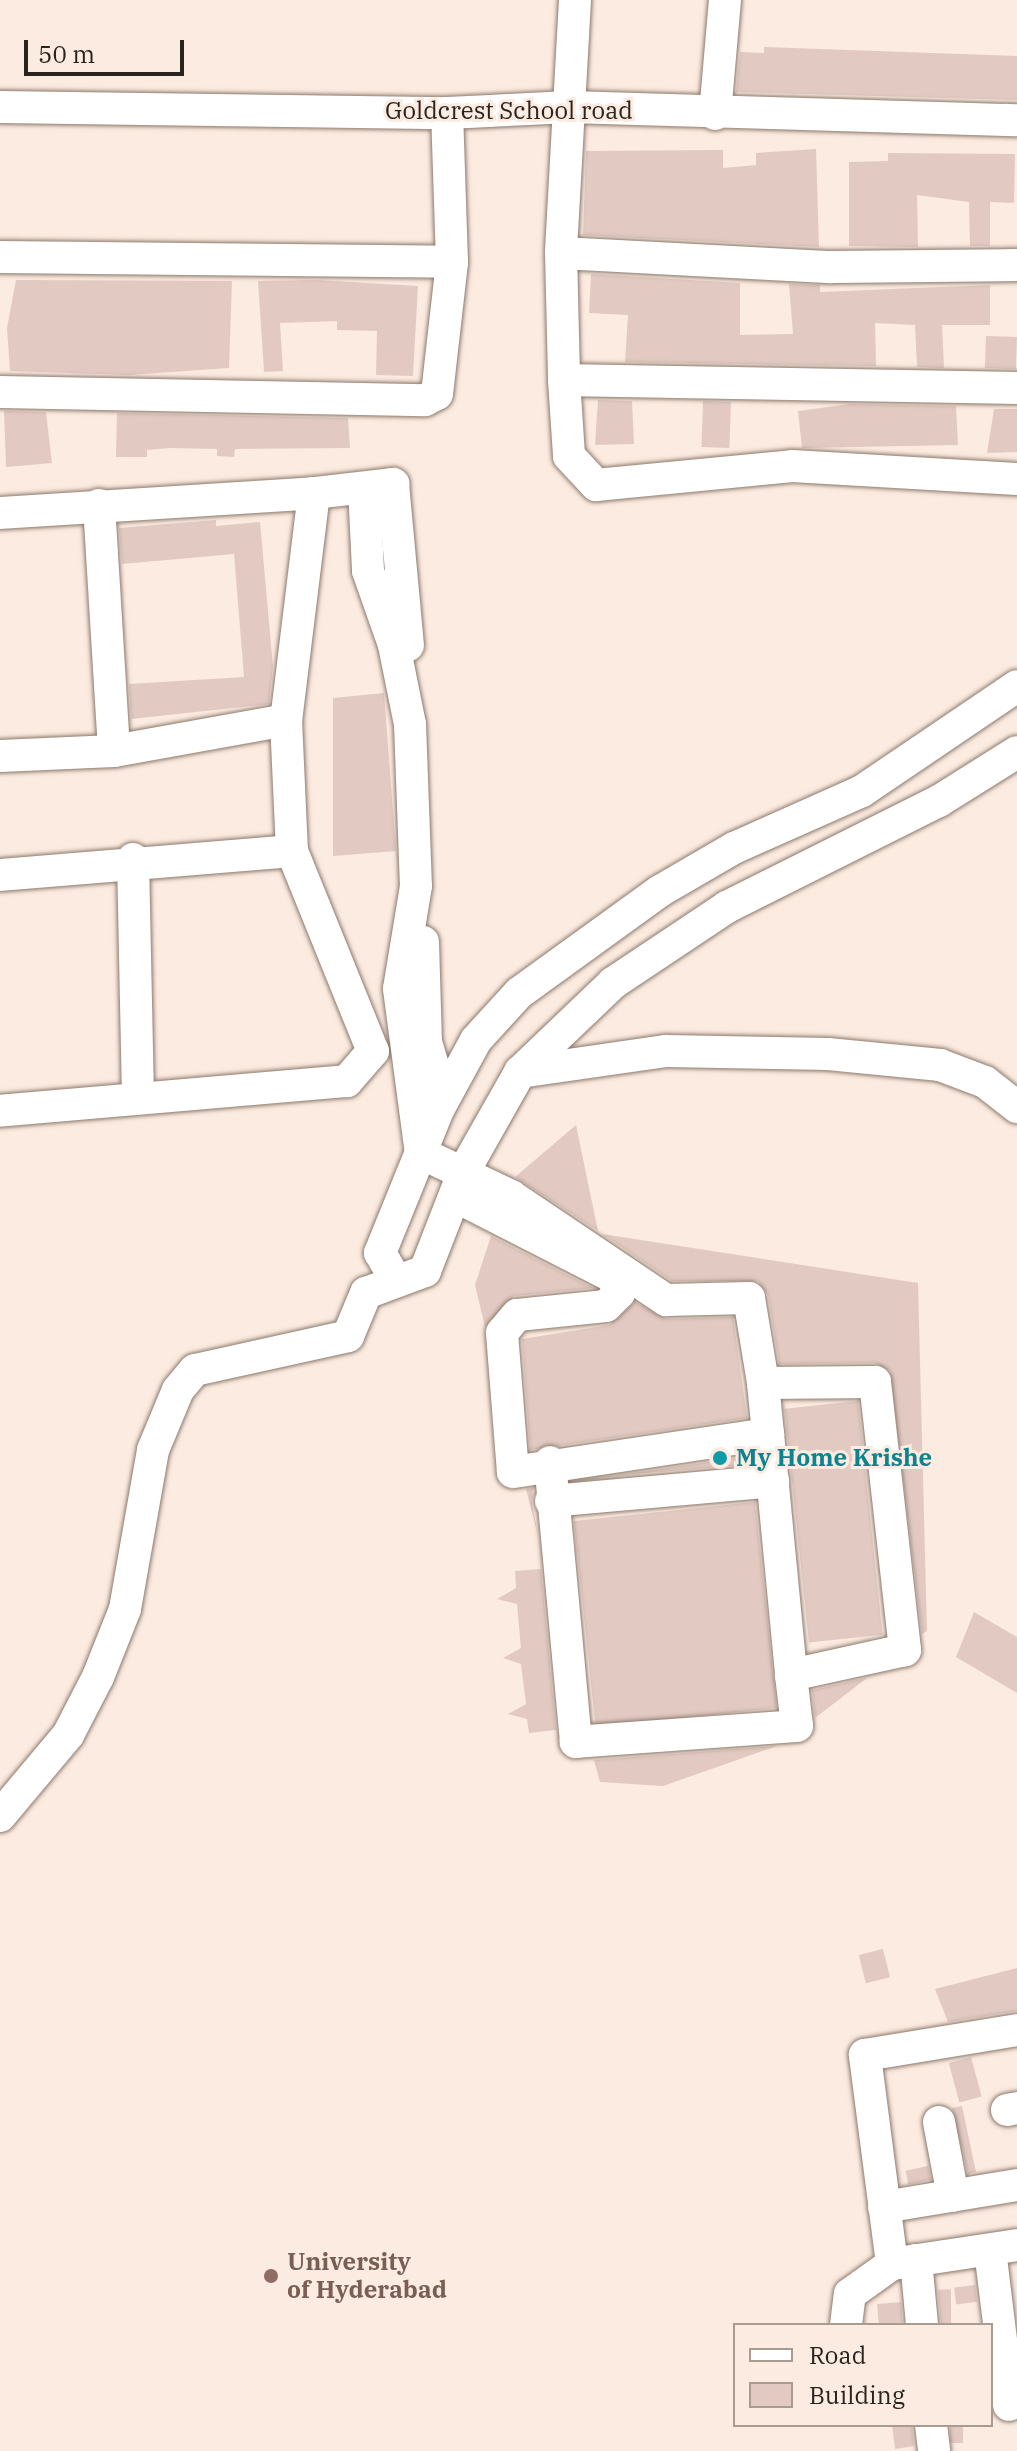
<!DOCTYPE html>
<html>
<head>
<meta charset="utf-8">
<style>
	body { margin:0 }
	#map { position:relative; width:1017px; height:2451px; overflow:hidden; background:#fcebe0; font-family:"IBM Plex Serif",serif }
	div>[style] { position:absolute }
	.building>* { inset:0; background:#e2cac2; transform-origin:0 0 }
	.roads { filter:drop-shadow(0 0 2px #8c796c) drop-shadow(0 0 2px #8c796c) }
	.minor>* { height:32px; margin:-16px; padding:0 16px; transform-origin:16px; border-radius:16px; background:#fff }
	.dots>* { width:22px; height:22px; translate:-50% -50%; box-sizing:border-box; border:4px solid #fcebe0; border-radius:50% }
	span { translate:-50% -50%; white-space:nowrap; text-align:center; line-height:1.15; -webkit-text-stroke:6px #fcebe0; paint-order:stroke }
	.street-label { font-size:24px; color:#2a231e }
	.culture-label { font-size:24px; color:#0d838f; font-weight:700 }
	.left { translate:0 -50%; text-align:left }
	.education-label { font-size:24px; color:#785e54; font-weight:700 }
	.legend { position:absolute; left:733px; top:2323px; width:260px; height:104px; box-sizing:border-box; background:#fcebe0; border:2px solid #a89b92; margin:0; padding:10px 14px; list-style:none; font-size:24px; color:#2a231e }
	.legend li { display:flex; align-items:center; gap:16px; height:40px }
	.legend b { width:40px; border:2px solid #a89b92 }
	.scale { position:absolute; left:24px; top:40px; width:160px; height:36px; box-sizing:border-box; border:4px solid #2a231e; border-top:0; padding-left:10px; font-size:24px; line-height:28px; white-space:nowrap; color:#2a231e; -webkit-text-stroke:6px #fcebe0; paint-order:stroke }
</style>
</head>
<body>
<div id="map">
	<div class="building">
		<i style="clip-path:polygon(764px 47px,1017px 56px,1017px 100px,736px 92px,740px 52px,764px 53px)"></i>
		<i style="clip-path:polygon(816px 149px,819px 247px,583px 235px,586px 151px,723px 150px,723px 168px,756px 165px,756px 153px)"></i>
		<i style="clip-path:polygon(888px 153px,1015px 154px,1014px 203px,990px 202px,990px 246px,970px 246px,969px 202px,917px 195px,918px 247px,849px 246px,849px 162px,888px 161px)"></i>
		<i style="clip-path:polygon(591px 274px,740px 283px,740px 335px,793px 334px,789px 284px,820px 285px,820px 292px,990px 285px,990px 325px,942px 325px,944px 368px,917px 367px,915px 325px,875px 323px,876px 366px,625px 362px,628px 315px,589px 313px)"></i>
		<i style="clip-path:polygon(16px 280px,232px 281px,229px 368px,129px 375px,10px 371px,7px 328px)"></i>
		<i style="clip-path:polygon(316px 280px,418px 286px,413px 376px,376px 375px,377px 331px,337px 330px,337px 321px,280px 323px,283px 371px,264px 372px,258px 281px)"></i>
		<i style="left:986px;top:336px;width:31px;height:32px;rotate:2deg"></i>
		<i style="clip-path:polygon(598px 400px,632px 401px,634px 444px,595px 445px)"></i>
		<i style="left:703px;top:401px;width:28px;height:46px;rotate:2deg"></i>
		<i style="clip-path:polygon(850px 404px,956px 406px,958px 445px,802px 448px,798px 411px)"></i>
		<i style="clip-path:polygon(994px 409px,1017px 409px,1017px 452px,987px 453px)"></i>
		<i style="clip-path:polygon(4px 411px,46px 412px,52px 463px,6px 467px)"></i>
		<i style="clip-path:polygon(117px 413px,348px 418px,350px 448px,235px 449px,234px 457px,217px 456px,217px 449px,170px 448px,147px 450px,147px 457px,116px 457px)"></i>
		<i style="clip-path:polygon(216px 520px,216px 526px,260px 522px,273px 667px,269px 704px,131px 719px,129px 684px,244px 677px,234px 554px,122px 564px,119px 528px)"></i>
		<i style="clip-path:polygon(384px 693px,396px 851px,333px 856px,333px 698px)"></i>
		<i style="clip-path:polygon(576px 1125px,598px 1231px,515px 1177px)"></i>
		<i style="clip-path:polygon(602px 1234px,918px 1283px,927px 1631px,922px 1634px,890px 1371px,875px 1363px,779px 1364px,768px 1295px,758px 1281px,672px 1281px)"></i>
		<i style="clip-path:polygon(491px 1236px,593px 1288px,514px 1296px,485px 1327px,475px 1285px)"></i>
		<i style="clip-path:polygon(635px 1302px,666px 1319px,733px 1317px,747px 1418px,530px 1450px,522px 1339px,609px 1325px)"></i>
		<i style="left:858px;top:1401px;width:235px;height:74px;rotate:84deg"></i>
		<i style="clip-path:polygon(751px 1456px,752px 1464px,612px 1476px)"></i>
		<i style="clip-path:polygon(533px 1488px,532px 1503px,538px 1536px,526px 1489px)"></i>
		<i style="left:755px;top:1502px;width:207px;height:182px;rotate:84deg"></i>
		<i style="clip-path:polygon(541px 1569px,556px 1730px,529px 1733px,527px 1719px,508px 1714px,526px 1704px,521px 1664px,503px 1658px,521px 1648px,517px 1604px,497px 1599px,516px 1588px,515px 1571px)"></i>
		<i style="clip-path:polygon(974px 1612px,1017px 1637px,1017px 1693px,956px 1657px)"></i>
		<i style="clip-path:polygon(867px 1678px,815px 1718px,812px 1690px)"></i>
		<i style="clip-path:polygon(777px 1746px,663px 1786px,600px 1782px,594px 1760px)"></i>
		<i style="left:883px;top:1949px;width:29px;height:25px;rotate:76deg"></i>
		<i style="clip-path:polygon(1017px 1968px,1017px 2011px,948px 2022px,935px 1989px)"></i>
		<i style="left:971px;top:2057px;width:41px;height:23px;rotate:75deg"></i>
		<i style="clip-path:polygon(962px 2106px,976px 2172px,968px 2174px,952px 2108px)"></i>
		<i style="left:928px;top:2166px;width:14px;height:23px;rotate:78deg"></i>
		<i style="left:975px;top:2285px;width:17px;height:21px;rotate:83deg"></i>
		<i style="clip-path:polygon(951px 2289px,951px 2323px,941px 2325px,938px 2290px)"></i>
		<i style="left:901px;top:2302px;width:23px;height:24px;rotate:85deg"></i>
		<i style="clip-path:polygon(892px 2425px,912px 2425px,914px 2446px,895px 2449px)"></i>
		<i style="left:950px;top:2425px;width:13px;height:18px"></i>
	</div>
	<div class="roads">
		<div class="minor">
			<i style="left:575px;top:0;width:253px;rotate:93.2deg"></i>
			<i style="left:561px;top:253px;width:127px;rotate:88.6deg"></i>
			<i style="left:564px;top:380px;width:453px;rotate:1deg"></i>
			<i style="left:0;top:107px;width:447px;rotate:0.8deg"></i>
			<i style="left:447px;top:113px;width:122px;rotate:-2.8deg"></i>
			<i style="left:569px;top:107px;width:448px;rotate:1.7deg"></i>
			<i style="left:715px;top:114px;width:114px;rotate:-85deg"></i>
			<i style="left:561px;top:253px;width:271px;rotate:3deg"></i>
			<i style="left:832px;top:267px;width:185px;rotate:-0.6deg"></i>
			<i style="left:0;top:257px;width:452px;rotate:0.6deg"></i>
			<i style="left:564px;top:380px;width:76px;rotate:86.2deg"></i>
			<i style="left:569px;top:456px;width:40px;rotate:47deg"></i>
			<i style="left:596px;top:485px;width:197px;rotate:-5.5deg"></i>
			<i style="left:792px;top:466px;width:225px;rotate:3.3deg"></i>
			<i style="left:0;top:392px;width:425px;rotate:1.1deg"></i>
			<i style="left:425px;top:400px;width:13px;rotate:-27deg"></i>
			<i style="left:437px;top:394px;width:133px;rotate:-83.5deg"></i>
			<i style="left:452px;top:262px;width:149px;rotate:-91.9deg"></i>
			<i style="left:364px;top:488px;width:83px;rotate:87.2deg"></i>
			<i style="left:368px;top:571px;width:78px;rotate:70.6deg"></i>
			<i style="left:394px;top:645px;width:81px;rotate:78.6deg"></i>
			<i style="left:410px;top:724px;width:162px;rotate:87.9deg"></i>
			<i style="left:416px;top:886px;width:104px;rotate:99.4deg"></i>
			<i style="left:399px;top:989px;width:165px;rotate:82.4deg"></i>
			<i style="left:421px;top:1153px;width:100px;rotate:25.5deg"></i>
			<i style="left:511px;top:1196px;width:187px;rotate:33.9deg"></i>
			<i style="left:666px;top:1300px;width:83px;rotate:-1.4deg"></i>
			<i style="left:749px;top:1298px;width:86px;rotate:80.6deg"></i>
			<i style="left:763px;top:1383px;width:112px;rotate:-0.5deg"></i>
			<i style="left:875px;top:1382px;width:270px;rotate:83.6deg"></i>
			<i style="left:905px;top:1650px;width:117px;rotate:167.6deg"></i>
			<i style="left:791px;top:1675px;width:51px;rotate:83.3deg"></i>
			<i style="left:797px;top:1726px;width:222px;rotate:175.9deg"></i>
			<i style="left:576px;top:1742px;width:281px;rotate:-95.3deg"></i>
			<i style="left:314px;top:493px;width:80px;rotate:-6.5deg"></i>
			<i style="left:393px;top:484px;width:162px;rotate:84.7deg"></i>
			<i style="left:99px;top:505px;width:246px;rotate:86.5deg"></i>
			<i style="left:0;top:513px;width:315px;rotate:-3.6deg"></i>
			<i style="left:314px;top:493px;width:229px;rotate:97deg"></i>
			<i style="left:286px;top:720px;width:131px;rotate:87.4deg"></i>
			<i style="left:292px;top:851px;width:216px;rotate:68deg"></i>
			<i style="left:373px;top:1051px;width:40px;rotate:131deg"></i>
			<i style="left:347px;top:1081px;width:348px;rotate:175.1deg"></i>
			<i style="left:0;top:756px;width:114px;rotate:-2.5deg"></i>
			<i style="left:114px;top:751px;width:175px;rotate:-10.2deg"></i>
			<i style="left:133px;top:859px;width:235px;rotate:88.8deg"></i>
			<i style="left:0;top:875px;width:293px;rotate:-4.7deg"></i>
			<i style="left:423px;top:942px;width:100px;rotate:88.3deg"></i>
			<i style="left:426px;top:1042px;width:59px;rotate:73.4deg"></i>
			<i style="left:520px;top:1072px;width:148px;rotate:-8.2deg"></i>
			<i style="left:666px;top:1051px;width:162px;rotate:1.1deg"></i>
			<i style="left:828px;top:1054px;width:113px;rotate:5.6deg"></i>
			<i style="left:940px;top:1065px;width:48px;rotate:20.7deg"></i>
			<i style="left:985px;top:1082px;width:41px;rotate:38deg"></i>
			<i style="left:455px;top:1196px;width:178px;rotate:27.1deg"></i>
			<i style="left:613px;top:1277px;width:17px;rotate:69deg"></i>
			<i style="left:619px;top:1293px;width:18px;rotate:135deg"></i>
			<i style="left:606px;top:1306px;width:89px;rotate:174.2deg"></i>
			<i style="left:517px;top:1315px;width:23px;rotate:130deg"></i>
			<i style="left:502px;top:1333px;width:139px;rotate:85.5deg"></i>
			<i style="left:513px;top:1472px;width:258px;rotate:-8.5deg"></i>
			<i style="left:768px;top:1434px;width:51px;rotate:-95.6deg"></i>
			<i style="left:394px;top:1277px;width:28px;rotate:-120deg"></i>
			<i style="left:380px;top:1253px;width:157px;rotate:-67.9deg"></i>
			<i style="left:439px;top:1108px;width:77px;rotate:-61.4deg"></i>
			<i style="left:476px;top:1040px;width:64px;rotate:-47.5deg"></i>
			<i style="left:519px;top:993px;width:174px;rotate:-35.9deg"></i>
			<i style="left:660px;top:891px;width:86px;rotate:-30.2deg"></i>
			<i style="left:734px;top:848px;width:140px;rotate:-24deg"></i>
			<i style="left:862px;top:791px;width:187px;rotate:-34.1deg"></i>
			<i style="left:768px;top:1434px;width:242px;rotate:84.5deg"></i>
			<i style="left:551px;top:1501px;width:223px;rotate:-5.1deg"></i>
			<i style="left:0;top:1816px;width:106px;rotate:-50deg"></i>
			<i style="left:68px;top:1735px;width:65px;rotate:-62.7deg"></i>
			<i style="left:98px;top:1677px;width:73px;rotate:-68.3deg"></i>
			<i style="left:125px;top:1609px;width:161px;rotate:-80deg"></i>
			<i style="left:153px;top:1450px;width:65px;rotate:-67.4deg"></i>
			<i style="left:178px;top:1390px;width:26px;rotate:-50deg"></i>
			<i style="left:195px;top:1370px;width:157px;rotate:-12.5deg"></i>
			<i style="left:348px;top:1336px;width:47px;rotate:-67.3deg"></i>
			<i style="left:366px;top:1293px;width:63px;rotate:-20.4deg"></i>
			<i style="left:425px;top:1271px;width:107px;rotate:-68.7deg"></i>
			<i style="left:464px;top:1171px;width:114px;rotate:-60.5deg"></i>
			<i style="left:520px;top:1072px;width:129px;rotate:-43.7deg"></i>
			<i style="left:613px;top:983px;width:137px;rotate:-33.7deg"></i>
			<i style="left:727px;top:907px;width:237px;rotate:-26.6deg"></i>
			<i style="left:939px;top:801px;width:92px;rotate:-32.1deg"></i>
			<i style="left:1007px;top:2110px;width:10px;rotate:-11deg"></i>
			<i style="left:939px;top:2122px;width:75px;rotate:79.3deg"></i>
			<i style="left:884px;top:2207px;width:135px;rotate:-9.4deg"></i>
			<i style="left:990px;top:2250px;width:156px;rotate:83deg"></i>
			<i style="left:916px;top:2260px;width:65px;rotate:84.7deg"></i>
			<i style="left:892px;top:2264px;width:211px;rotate:-97.4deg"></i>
			<i style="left:865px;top:2055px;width:154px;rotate:-9.3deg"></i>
			<i style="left:846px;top:2325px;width:31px;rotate:-83deg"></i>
			<i style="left:850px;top:2294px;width:52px;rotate:-35.5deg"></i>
			<i style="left:892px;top:2264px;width:126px;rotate:-8.6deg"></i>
			<i style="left:931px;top:2425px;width:26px;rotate:83deg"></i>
		</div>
	</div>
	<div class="dots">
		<i style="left:720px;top:1458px;background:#0f9aa8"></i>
		<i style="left:271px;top:2276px;background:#8d6e63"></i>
	</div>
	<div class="street-label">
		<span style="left:509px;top:111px">Goldcrest School road</span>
	</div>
	<div class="culture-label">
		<span class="left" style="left:736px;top:1458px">My Home Krishe</span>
	</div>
	<div class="education-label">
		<span class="left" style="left:287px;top:2276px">University<br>of Hyderabad</span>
	</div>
	<ul class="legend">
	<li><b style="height:10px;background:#fff"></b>Road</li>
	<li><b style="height:22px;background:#e2cac2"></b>Building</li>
	</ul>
	<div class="scale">50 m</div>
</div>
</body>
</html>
